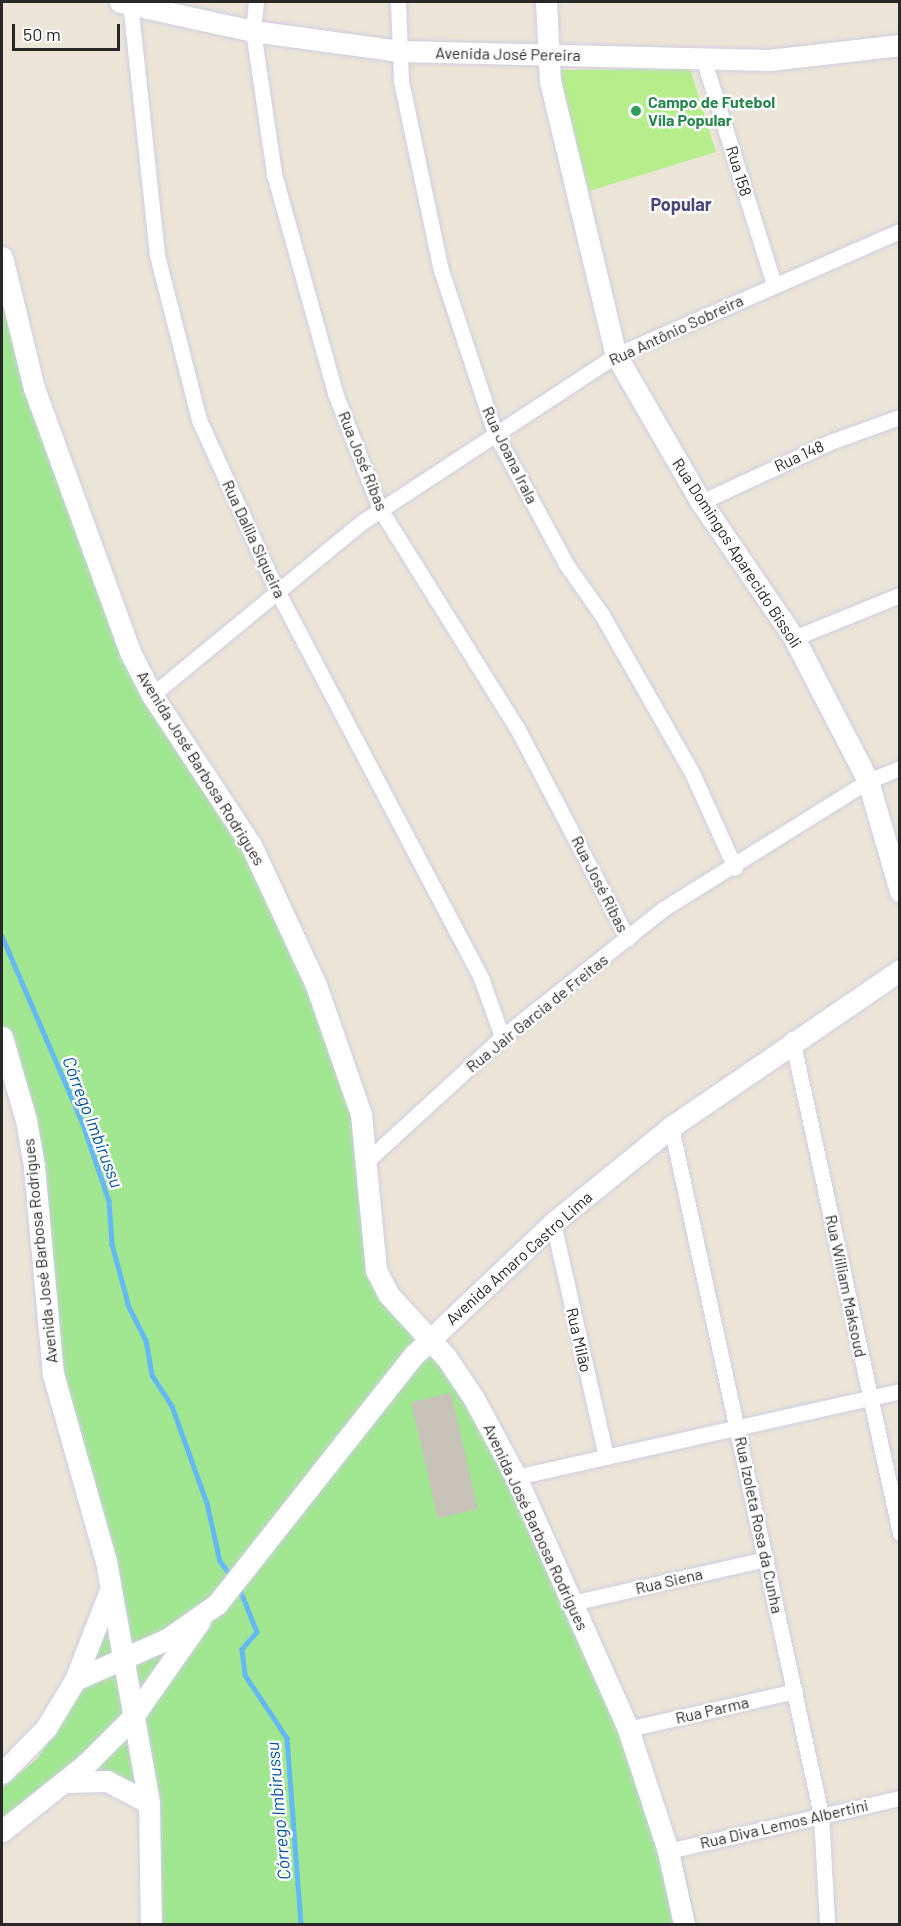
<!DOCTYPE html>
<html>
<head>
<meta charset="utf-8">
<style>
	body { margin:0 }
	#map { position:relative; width:901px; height:1926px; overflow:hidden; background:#ece6d8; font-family:Barlow,sans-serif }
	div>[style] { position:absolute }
	.green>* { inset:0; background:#a1e691 }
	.pitch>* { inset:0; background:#b6ee8b }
	.stream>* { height:4.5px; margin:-2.25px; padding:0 2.25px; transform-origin:2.25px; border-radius:2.25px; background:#64b9f5 }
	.building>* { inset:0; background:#c7c3b8; transform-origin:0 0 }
	.roads { filter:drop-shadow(0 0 2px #cecee2) drop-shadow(0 0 2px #cecee2) }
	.street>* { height:15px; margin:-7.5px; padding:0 7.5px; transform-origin:7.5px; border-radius:7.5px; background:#fff }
	.secondary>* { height:21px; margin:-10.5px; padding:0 10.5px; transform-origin:10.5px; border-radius:10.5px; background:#fff }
	.dots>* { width:16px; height:16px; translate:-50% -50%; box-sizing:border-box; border:3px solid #fff; border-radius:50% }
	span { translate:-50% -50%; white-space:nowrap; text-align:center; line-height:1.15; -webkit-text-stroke:5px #fff; paint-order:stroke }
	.street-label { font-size:16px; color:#282828 }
	.leisure-label { font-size:16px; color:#27864d; font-weight:700 }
	.left { translate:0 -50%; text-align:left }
	.neighbourhood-label { font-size:18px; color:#46487b; font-weight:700 }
	.water-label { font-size:18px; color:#05549e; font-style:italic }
	.frame { position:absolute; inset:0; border:3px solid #282828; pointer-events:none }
	.scale { position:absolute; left:12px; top:24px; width:108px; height:27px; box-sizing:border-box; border:3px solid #282828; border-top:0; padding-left:8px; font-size:18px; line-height:21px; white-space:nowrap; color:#282828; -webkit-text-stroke:4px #fff; paint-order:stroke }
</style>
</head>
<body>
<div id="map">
	<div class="green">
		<i style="clip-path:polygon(2px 274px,125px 644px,246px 837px,356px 1106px,365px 1235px,420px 1334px,129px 1718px,143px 1802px,123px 1793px,53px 1786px,2px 1822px,2px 1788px,37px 1759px,53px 1735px,105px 1581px,75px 1463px,29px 1158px,2px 1044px)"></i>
		<i style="clip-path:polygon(432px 1345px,472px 1399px,682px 1858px,696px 1924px,157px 1924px,139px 1727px,213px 1617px)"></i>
	</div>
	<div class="pitch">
		<i style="clip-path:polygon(690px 69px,716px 152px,589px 191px,557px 70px)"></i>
	</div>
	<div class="stream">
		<i style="left:2px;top:936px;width:205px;rotate:66.7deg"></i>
		<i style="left:83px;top:1124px;width:81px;rotate:71.3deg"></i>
		<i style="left:109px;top:1201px;width:43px;rotate:86deg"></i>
		<i style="left:112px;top:1244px;width:65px;rotate:74.9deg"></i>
		<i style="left:129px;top:1307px;width:37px;rotate:63deg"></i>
		<i style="left:146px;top:1340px;width:36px;rotate:80deg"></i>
		<i style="left:152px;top:1375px;width:37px;rotate:57deg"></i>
		<i style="left:172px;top:1406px;width:103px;rotate:70.2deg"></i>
		<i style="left:207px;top:1503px;width:59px;rotate:77.4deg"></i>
		<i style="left:220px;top:1561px;width:20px;rotate:53deg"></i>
		<i style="left:239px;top:1587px;width:48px;rotate:68.2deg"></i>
		<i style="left:257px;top:1632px;width:23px;rotate:131deg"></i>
		<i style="left:242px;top:1649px;width:26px;rotate:83deg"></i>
		<i style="left:245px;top:1675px;width:76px;rotate:56.3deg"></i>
		<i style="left:287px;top:1738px;width:187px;rotate:85.7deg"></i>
	</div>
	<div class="building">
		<i style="left:451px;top:1393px;width:119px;height:41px;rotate:77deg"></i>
	</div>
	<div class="roads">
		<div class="street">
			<i style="left:130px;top:2px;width:254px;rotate:83.9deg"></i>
			<i style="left:157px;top:255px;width:170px;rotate:75.7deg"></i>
			<i style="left:199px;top:420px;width:186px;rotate:65.5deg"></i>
			<i style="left:276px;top:589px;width:440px;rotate:62.2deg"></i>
			<i style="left:481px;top:978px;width:63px;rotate:70.4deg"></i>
			<i style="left:256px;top:2px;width:29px;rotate:96deg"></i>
			<i style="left:253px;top:31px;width:145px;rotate:81.6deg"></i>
			<i style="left:274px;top:174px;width:227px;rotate:74.4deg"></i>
			<i style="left:335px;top:393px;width:124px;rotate:68.8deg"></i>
			<i style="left:380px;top:509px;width:258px;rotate:58deg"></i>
			<i style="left:517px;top:728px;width:238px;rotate:62.3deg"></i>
			<i style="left:398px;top:2px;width:79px;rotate:87.8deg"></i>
			<i style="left:401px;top:81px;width:193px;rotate:78.1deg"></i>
			<i style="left:441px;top:270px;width:172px;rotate:71.7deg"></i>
			<i style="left:495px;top:433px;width:149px;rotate:61.5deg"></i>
			<i style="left:566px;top:564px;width:62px;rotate:54.8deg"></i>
			<i style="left:602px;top:615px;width:182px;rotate:60.3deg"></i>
			<i style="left:692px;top:773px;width:104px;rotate:65.6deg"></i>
			<i style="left:703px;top:58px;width:237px;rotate:72.6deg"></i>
			<i style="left:701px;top:502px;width:142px;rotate:-24.9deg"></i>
			<i style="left:830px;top:442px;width:74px;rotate:-19.7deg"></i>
			<i style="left:794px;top:638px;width:114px;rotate:-22.1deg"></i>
			<i style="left:152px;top:695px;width:272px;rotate:-39.5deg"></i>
			<i style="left:362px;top:522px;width:304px;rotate:-33.3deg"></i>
			<i style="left:616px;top:355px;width:310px;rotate:-23.6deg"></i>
			<i style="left:792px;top:1039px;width:506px;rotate:77.67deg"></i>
			<i style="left:671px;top:1127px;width:704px;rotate:77.7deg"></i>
			<i style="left:821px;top:1815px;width:109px;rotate:86.8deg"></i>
			<i style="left:369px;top:1159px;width:180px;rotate:-42.5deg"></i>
			<i style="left:502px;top:1037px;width:206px;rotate:-38.5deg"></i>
			<i style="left:663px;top:909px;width:242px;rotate:-32deg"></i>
			<i style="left:868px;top:781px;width:35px;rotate:-22deg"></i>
			<i style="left:553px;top:1223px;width:240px;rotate:77.2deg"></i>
			<i style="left:516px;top:1477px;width:394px;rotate:-12.6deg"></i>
			<i style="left:572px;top:1603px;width:199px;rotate:-12.8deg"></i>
			<i style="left:628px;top:1729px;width:171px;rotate:-12.8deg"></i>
			<i style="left:668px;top:1851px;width:238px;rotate:-12.9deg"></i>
		</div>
		<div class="secondary">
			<i style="left:120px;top:2px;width:136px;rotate:12.3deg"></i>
			<i style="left:253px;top:31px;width:147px;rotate:7.8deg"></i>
			<i style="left:399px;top:51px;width:370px;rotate:1.4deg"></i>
			<i style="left:769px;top:60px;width:132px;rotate:-6.5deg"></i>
			<i style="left:546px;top:2px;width:79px;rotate:87.1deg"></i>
			<i style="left:550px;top:81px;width:282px;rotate:76.5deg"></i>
			<i style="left:616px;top:355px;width:170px;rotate:60deg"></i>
			<i style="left:701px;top:502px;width:165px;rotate:55.6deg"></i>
			<i style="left:794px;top:638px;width:161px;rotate:62.6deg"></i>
			<i style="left:868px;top:781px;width:115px;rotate:73.8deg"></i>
			<i style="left:2px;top:257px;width:135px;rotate:76.3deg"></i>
			<i style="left:34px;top:388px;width:281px;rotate:70deg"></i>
			<i style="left:130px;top:652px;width:48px;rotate:62.9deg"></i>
			<i style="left:152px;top:695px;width:180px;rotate:56.6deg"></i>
			<i style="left:251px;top:845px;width:154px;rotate:65.1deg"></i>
			<i style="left:316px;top:985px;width:137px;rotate:70.8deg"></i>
			<i style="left:361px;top:1114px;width:157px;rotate:84.5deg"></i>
			<i style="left:376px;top:1270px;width:27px;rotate:63deg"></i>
			<i style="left:388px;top:1294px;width:86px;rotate:47.4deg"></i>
			<i style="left:446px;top:1357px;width:48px;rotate:56deg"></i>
			<i style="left:473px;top:1397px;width:91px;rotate:61.7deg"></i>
			<i style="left:516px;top:1477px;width:276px;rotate:66deg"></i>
			<i style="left:628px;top:1729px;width:128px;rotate:71.8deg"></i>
			<i style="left:668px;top:1851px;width:75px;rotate:77.6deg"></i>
			<i style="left:2px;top:1037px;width:86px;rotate:73.9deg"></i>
			<i style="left:26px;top:1120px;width:47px;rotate:80.1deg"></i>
			<i style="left:34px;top:1166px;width:209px;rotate:84.8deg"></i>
			<i style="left:53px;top:1374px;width:194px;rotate:74.2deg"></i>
			<i style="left:106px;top:1561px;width:246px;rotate:79.9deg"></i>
			<i style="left:149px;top:1803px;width:121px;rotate:89.1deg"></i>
			<i style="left:75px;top:1680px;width:93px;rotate:-68.7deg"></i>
			<i style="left:2px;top:1773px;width:63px;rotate:-45.6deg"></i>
			<i style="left:46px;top:1728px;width:56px;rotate:-58.9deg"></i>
			<i style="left:75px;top:1680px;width:101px;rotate:-24deg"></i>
			<i style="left:167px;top:1639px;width:61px;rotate:-35deg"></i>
			<i style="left:217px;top:1604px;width:318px;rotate:-51.7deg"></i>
			<i style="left:414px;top:1355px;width:192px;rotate:-43.5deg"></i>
			<i style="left:553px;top:1223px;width:152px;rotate:-39.1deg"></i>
			<i style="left:671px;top:1127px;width:278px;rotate:-34.4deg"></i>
			<i style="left:65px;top:1782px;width:42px;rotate:-1.4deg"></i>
			<i style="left:107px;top:1781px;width:47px;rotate:27.6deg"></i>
			<i style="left:2px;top:1831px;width:107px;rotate:-38.6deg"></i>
			<i style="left:86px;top:1764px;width:65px;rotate:-45deg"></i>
			<i style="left:132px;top:1718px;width:118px;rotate:-55deg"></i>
		</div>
	</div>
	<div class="dots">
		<i style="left:636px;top:111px;background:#2e9e5b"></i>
	</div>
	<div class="street-label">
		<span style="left:508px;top:54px;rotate:1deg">Avenida José Pereira</span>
		<span style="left:739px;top:171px;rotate:73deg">Rua 158</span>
		<span style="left:676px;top:330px;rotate:-25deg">Rua Antônio Sobreira</span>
		<span style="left:510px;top:455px;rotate:64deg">Rua Joana Irala</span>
		<span style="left:799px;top:456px;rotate:-25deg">Rua 148</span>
		<span style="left:363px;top:461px;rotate:68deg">Rua José Ribas</span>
		<span style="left:254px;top:539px;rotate:65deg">Rua Dalila Siqueira</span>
		<span style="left:737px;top:553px;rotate:57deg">Rua Domingos Aparecido Bissoli</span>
		<span style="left:201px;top:768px;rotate:58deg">Avenida José Barbosa Rodrigues</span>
		<span style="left:600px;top:884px;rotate:63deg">Rua José Ribas</span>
		<span style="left:537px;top:1013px;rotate:-39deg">Rua Jair Garcia de Freitas</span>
		<span style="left:40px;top:1251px;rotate:-96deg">Avenida José Barbosa Rodrigues</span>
		<span style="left:519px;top:1258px;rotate:-42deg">Avenida Amaro Castro Lima</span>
		<span style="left:846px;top:1286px;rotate:78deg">Rua William Maksoud</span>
		<span style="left:579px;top:1340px;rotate:77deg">Rua Milão</span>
		<span style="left:759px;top:1525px;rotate:78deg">Rua Izoleta Rosa da Cunha</span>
		<span style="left:536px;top:1527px;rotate:65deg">Avenida José Barbosa Rodrigues</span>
		<span style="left:669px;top:1581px;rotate:-13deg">Rua Siena</span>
		<span style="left:712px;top:1710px;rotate:-13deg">Rua Parma</span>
		<span style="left:784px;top:1824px;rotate:-13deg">Rua Diva Lemos Albertini</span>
	</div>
	<div class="leisure-label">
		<span class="left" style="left:648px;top:111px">Campo de Futebol<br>Vila Popular</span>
	</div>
	<div class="neighbourhood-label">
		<span style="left:681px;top:204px">Popular</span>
	</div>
	<div class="water-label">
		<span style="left:93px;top:1122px;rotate:69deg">Córrego Imbirussu</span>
		<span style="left:278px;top:1811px;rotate:-95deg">Córrego Imbirussu</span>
	</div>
	<div class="frame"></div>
	<div class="scale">50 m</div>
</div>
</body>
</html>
